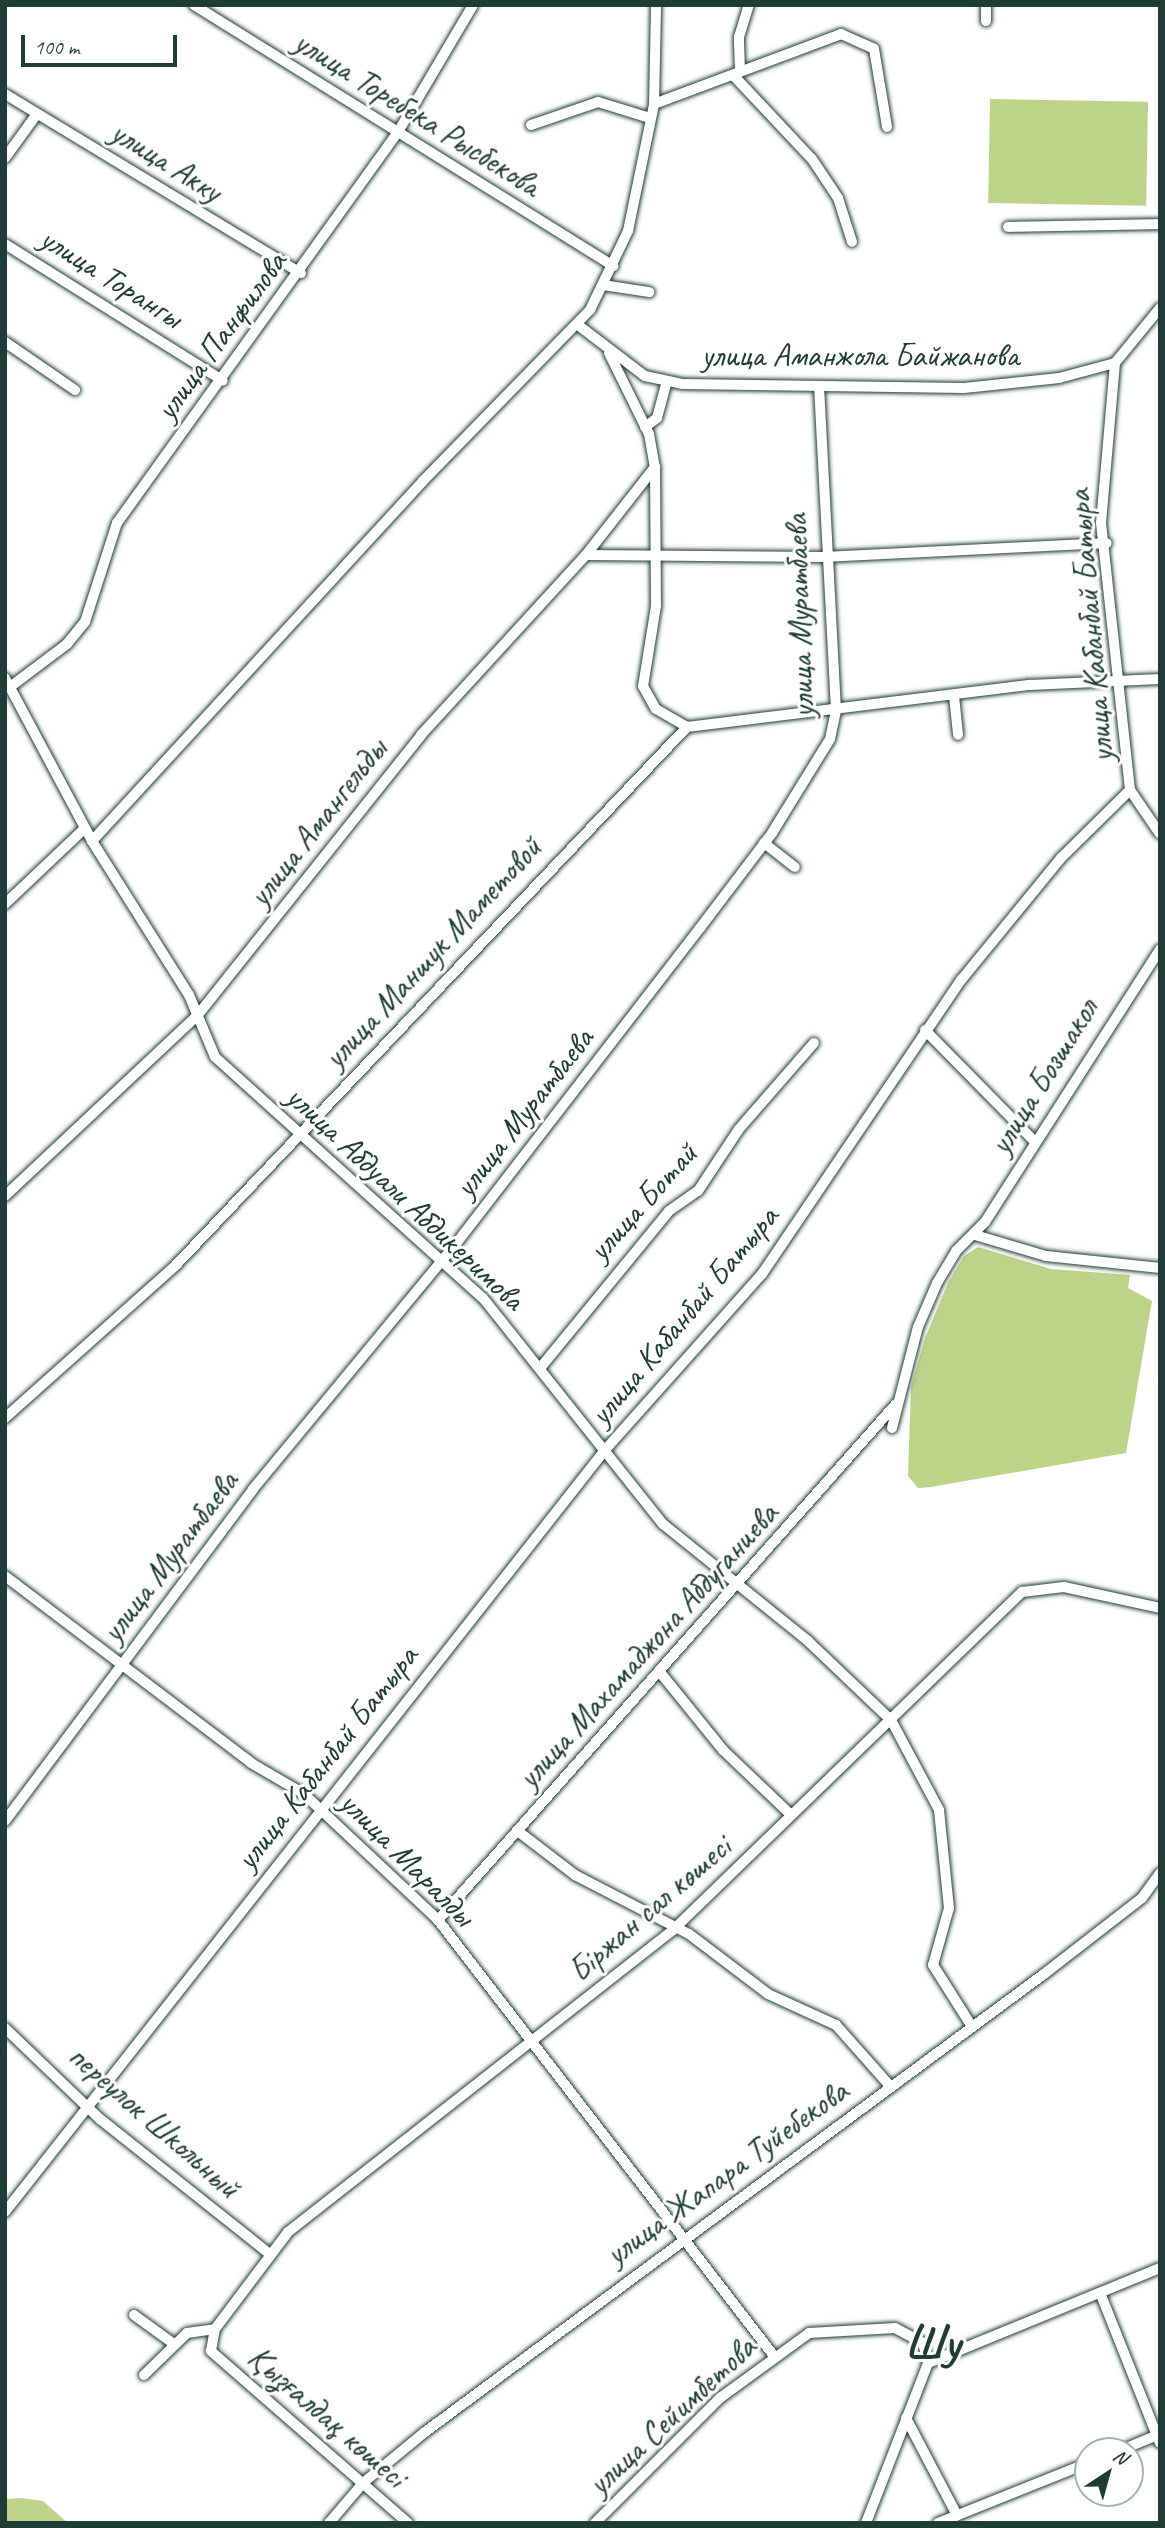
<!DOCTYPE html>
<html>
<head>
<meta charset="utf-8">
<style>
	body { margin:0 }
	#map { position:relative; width:1165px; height:2528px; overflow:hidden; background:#fff; font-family:Caveat,sans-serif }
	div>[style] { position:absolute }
	.green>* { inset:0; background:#bdd38a; transform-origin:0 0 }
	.roads { filter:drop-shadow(0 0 2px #1f3d34) drop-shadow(0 0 2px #1f3d34) }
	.minor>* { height:10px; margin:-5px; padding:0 5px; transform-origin:5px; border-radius:5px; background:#fff }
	span { translate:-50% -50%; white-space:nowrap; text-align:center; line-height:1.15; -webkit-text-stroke:6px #fff; paint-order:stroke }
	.street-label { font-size:33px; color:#1f3d34 }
	.town-label { font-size:47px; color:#1f3d34; font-weight:700 }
	.frame { position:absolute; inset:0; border:7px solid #1f3d34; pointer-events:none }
	.north { position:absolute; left:1074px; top:2437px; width:70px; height:70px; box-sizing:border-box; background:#fff; border:2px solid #a5b1ae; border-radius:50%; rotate:36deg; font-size:19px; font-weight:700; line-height:28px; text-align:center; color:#1f3d34 }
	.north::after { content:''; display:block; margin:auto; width:24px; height:32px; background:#1f3d34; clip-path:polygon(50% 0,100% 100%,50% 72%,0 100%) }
	.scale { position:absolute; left:21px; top:35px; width:156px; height:32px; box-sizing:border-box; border:4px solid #1f3d34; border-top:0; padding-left:9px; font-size:21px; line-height:24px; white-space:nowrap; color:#1f3d34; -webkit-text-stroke:5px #fff; paint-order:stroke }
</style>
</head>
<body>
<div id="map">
	<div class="green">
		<i style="left:990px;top:99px;width:158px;height:104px;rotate:1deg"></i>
		<i style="clip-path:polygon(978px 1247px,1051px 1269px,1130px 1275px,1128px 1288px,1152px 1301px,1126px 1453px,931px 1487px,918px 1488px,908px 1476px,911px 1387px,925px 1338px,948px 1283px,964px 1256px)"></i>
		<i style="clip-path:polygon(21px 2498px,43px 2501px,68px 2523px,5px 2523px,5px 2499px)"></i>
	</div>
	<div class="roads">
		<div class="minor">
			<i style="left:194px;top:5px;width:494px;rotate:31.9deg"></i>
			<i style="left:986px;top:21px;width:16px;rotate:-90deg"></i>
			<i style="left:740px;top:71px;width:34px;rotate:-92deg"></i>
			<i style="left:739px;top:37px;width:34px;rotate:-73deg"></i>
			<i style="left:733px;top:75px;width:115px;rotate:46.8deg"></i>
			<i style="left:812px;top:159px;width:47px;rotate:56.3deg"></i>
			<i style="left:838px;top:198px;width:46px;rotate:72.3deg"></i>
			<i style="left:5px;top:94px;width:346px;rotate:31.2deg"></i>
			<i style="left:654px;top:104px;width:200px;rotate:-20.5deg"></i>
			<i style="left:841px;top:34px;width:36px;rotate:24deg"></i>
			<i style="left:874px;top:49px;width:79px;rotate:80.5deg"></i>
			<i style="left:531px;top:125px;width:71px;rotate:-18.9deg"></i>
			<i style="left:598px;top:102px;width:54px;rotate:17.1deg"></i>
			<i style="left:5px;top:158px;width:54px;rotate:-54deg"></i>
			<i style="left:1008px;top:227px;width:152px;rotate:-1.1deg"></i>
			<i style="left:5px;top:244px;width:257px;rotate:32.1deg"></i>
			<i style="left:603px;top:285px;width:47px;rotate:8.7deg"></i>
			<i style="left:578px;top:325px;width:84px;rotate:37.3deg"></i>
			<i style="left:645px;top:376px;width:39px;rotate:12deg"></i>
			<i style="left:683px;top:384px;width:281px;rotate:0.8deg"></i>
			<i style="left:964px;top:388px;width:96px;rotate:-6deg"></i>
			<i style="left:1059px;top:378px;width:58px;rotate:-15deg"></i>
			<i style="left:1115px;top:363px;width:71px;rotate:-50.7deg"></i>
			<i style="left:5px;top:342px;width:85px;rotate:34.4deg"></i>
			<i style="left:609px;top:353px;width:90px;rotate:63.7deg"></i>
			<i style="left:649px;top:434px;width:34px;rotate:80deg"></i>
			<i style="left:655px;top:467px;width:139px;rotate:89.6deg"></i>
			<i style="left:656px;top:606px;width:81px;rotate:99.2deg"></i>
			<i style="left:643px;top:686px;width:26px;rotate:61deg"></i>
			<i style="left:656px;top:709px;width:36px;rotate:30deg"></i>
			<i style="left:645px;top:427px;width:15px;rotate:-37deg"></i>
			<i style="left:657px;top:418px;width:38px;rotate:-75deg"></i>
			<i style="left:586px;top:555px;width:237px;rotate:0.5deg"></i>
			<i style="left:823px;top:557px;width:284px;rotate:-2.8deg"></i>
			<i style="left:5px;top:678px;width:185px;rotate:61.9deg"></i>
			<i style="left:92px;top:841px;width:182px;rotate:57.8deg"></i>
			<i style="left:189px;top:995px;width:67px;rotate:67.2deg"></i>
			<i style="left:215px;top:1057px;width:360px;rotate:42deg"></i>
			<i style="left:483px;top:1298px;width:289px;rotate:51.5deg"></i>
			<i style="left:663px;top:1524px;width:186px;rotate:38.9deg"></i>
			<i style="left:808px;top:1641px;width:115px;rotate:43.6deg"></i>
			<i style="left:891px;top:1720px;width:102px;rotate:61.9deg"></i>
			<i style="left:939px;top:1810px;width:99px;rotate:84.2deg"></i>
			<i style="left:949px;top:1908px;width:59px;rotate:105.7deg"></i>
			<i style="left:933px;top:1965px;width:71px;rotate:57.7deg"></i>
			<i style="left:10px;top:687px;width:71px;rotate:-37deg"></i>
			<i style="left:67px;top:644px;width:28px;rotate:-51deg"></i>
			<i style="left:85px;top:622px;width:104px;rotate:-72.1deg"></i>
			<i style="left:117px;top:523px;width:481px;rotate:-54.3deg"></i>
			<i style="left:398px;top:132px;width:147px;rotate:-59.4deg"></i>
			<i style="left:954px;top:696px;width:39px;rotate:84deg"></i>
			<i style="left:1130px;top:790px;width:53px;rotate:55.7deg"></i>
			<i style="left:92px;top:841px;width:489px;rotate:-47.4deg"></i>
			<i style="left:423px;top:481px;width:239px;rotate:-45.7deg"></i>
			<i style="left:590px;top:310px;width:88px;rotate:-64.3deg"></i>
			<i style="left:628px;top:231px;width:130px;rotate:-78.4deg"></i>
			<i style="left:654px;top:104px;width:99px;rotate:-88.8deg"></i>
			<i style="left:764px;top:843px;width:39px;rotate:38deg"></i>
			<i style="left:5px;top:904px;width:110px;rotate:-43.5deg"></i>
			<i style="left:925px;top:1030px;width:156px;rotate:45.5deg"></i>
			<i style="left:5px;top:1196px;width:263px;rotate:-43.2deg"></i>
			<i style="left:197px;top:1016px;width:359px;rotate:-51.4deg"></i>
			<i style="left:421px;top:735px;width:244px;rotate:-47.5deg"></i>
			<i style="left:586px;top:555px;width:112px;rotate:-51.9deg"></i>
			<i style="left:975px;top:1235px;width:74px;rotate:16.5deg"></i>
			<i style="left:1046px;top:1256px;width:115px;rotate:6deg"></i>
			<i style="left:541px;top:1367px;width:202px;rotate:-50.6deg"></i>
			<i style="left:669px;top:1211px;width:35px;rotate:-35deg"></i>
			<i style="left:698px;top:1191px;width:74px;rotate:-56.5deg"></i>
			<i style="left:739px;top:1129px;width:114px;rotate:-48.9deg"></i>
			<i style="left:5px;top:1418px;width:231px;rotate:-41.8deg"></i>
			<i style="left:177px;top:1264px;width:741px;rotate:-46.48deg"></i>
			<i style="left:687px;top:727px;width:346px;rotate:-7deg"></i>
			<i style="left:1030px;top:685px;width:130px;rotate:-2.6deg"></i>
			<i style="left:892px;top:1428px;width:104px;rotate:-75.6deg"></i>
			<i style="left:918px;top:1327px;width:48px;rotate:-66.6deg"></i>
			<i style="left:937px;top:1283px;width:37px;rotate:-59deg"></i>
			<i style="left:956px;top:1251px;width:41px;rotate:-45deg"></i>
			<i style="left:985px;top:1222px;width:324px;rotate:-57.3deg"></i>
			<i style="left:5px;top:1576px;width:309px;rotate:37.2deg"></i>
			<i style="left:251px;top:1763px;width:61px;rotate:30.3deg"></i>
			<i style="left:304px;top:1794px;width:184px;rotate:43.2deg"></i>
			<i style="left:438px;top:1920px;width:550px;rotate:52.38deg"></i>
			<i style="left:659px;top:1671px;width:102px;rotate:51deg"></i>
			<i style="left:723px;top:1750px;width:94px;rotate:43.7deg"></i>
			<i style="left:5px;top:1821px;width:414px;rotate:-53.2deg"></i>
			<i style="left:253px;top:1489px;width:317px;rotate:-50.4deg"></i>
			<i style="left:455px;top:1245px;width:401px;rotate:-52.3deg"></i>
			<i style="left:700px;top:928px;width:119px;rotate:-52.8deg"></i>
			<i style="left:772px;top:833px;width:110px;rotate:-58.3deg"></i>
			<i style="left:830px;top:739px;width:30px;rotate:-78deg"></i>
			<i style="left:836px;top:710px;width:321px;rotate:-93deg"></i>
			<i style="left:519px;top:1832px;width:71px;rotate:37.5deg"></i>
			<i style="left:575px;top:1875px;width:128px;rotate:27.4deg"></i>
			<i style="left:689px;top:1934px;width:99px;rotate:37.2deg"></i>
			<i style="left:768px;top:1994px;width:75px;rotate:24.5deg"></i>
			<i style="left:836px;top:2025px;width:83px;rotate:48.4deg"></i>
			<i style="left:438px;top:1920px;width:689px;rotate:-48.41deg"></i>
			<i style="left:5px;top:2028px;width:132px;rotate:43.8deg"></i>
			<i style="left:100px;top:2119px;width:217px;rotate:38.5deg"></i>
			<i style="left:5px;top:2212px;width:970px;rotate:-51.78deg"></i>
			<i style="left:605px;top:1450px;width:236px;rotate:-48.3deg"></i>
			<i style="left:762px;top:1274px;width:356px;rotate:-55.9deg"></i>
			<i style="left:962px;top:979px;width:156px;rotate:-50.7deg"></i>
			<i style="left:1061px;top:858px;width:97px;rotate:-44.6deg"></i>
			<i style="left:1130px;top:790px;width:269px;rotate:-96.2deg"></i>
			<i style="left:1101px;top:523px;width:161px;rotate:-85deg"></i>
			<i style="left:1101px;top:2295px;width:159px;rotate:68.3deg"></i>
			<i style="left:134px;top:2315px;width:49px;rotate:35.9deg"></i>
			<i style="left:928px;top:2363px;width:251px;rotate:-22.3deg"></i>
			<i style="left:144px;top:2375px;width:60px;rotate:-44.3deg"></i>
			<i style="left:187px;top:2333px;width:28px;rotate:-8deg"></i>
			<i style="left:906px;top:2418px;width:110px;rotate:62.3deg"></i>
			<i style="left:1119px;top:2451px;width:44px;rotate:-22.5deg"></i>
			<i style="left:329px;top:2523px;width:52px;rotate:-49.6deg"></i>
			<i style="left:363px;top:2483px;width:80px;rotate:-39.4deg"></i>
			<i style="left:425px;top:2432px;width:770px;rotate:-36.5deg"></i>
			<i style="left:1044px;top:1974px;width:124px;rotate:-37.8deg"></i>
			<i style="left:1142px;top:1898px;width:31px;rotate:-54deg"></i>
			<i style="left:408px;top:2523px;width:262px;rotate:-138.9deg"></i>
			<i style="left:211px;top:2351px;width:22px;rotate:-80deg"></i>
			<i style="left:215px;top:2329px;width:121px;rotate:-53deg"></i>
			<i style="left:288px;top:2232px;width:489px;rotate:-38.1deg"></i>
			<i style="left:673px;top:1930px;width:486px;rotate:-44.1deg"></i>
			<i style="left:1022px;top:1592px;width:42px;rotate:-6.8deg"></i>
			<i style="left:1064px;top:1587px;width:98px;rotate:12.3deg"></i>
			<i style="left:595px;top:2523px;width:177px;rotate:-45deg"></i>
			<i style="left:720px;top:2398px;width:110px;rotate:-36.1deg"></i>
			<i style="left:809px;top:2333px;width:86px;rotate:-3.3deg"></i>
			<i style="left:895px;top:2328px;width:32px;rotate:28deg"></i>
			<i style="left:923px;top:2343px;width:21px;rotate:76deg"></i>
			<i style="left:866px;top:2523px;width:172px;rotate:-68.8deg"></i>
			<i style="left:938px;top:2523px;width:162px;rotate:-21.8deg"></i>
		</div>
	</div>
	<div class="street-label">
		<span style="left:417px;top:114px;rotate:32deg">улица Торебека Рысбекова</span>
		<span style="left:166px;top:162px;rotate:32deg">улица Акку</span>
		<span style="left:111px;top:278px;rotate:32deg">улица Торангы</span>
		<span style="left:221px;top:336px;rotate:-54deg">улица Панфилова</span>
		<span style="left:860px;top:356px">улица Аманжола Байжанова</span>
		<span style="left:800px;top:616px;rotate:-92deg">улица Муратбаева</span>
		<span style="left:1091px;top:626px;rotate:-95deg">улица Кабанбай Батыра</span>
		<span style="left:318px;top:823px;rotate:-52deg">улица Амангельды</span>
		<span style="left:433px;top:953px;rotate:-47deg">улица Маншук Маметовой</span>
		<span style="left:1044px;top:1077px;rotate:-58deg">улица Бозшакол</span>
		<span style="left:524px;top:1113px;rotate:-52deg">улица Муратбаева</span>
		<span style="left:405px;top:1198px;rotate:43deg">улица Абдуали Абдикеримова</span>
		<span style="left:643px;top:1202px;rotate:-48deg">улица Ботай</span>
		<span style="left:684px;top:1316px;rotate:-50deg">улица Кабанбай Батыра</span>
		<span style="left:170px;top:1557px;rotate:-53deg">улица Муратбаева</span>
		<span style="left:648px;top:1646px;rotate:-48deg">улица Махамаджона Абдуганиева</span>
		<span style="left:327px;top:1758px;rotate:-52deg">улица Кабанбай Батыра</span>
		<span style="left:407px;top:1859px;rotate:45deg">улица Маралды</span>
		<span style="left:650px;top:1909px;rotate:-41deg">Біржан сал көшесі</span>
		<span style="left:154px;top:2122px;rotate:41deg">переулок Школьный</span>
		<span style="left:727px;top:2173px;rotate:-36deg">улица Жапара Туйебекова</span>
		<span style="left:672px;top:2416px;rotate:-43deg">улица Сейимбетова</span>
		<span style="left:327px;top:2417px;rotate:41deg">Қызғалдақ көшесі</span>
	</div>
	<div class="town-label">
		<span style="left:932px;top:2343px">Шу</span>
	</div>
	<div class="frame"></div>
	<div class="north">N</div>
	<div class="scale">100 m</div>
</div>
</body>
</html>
